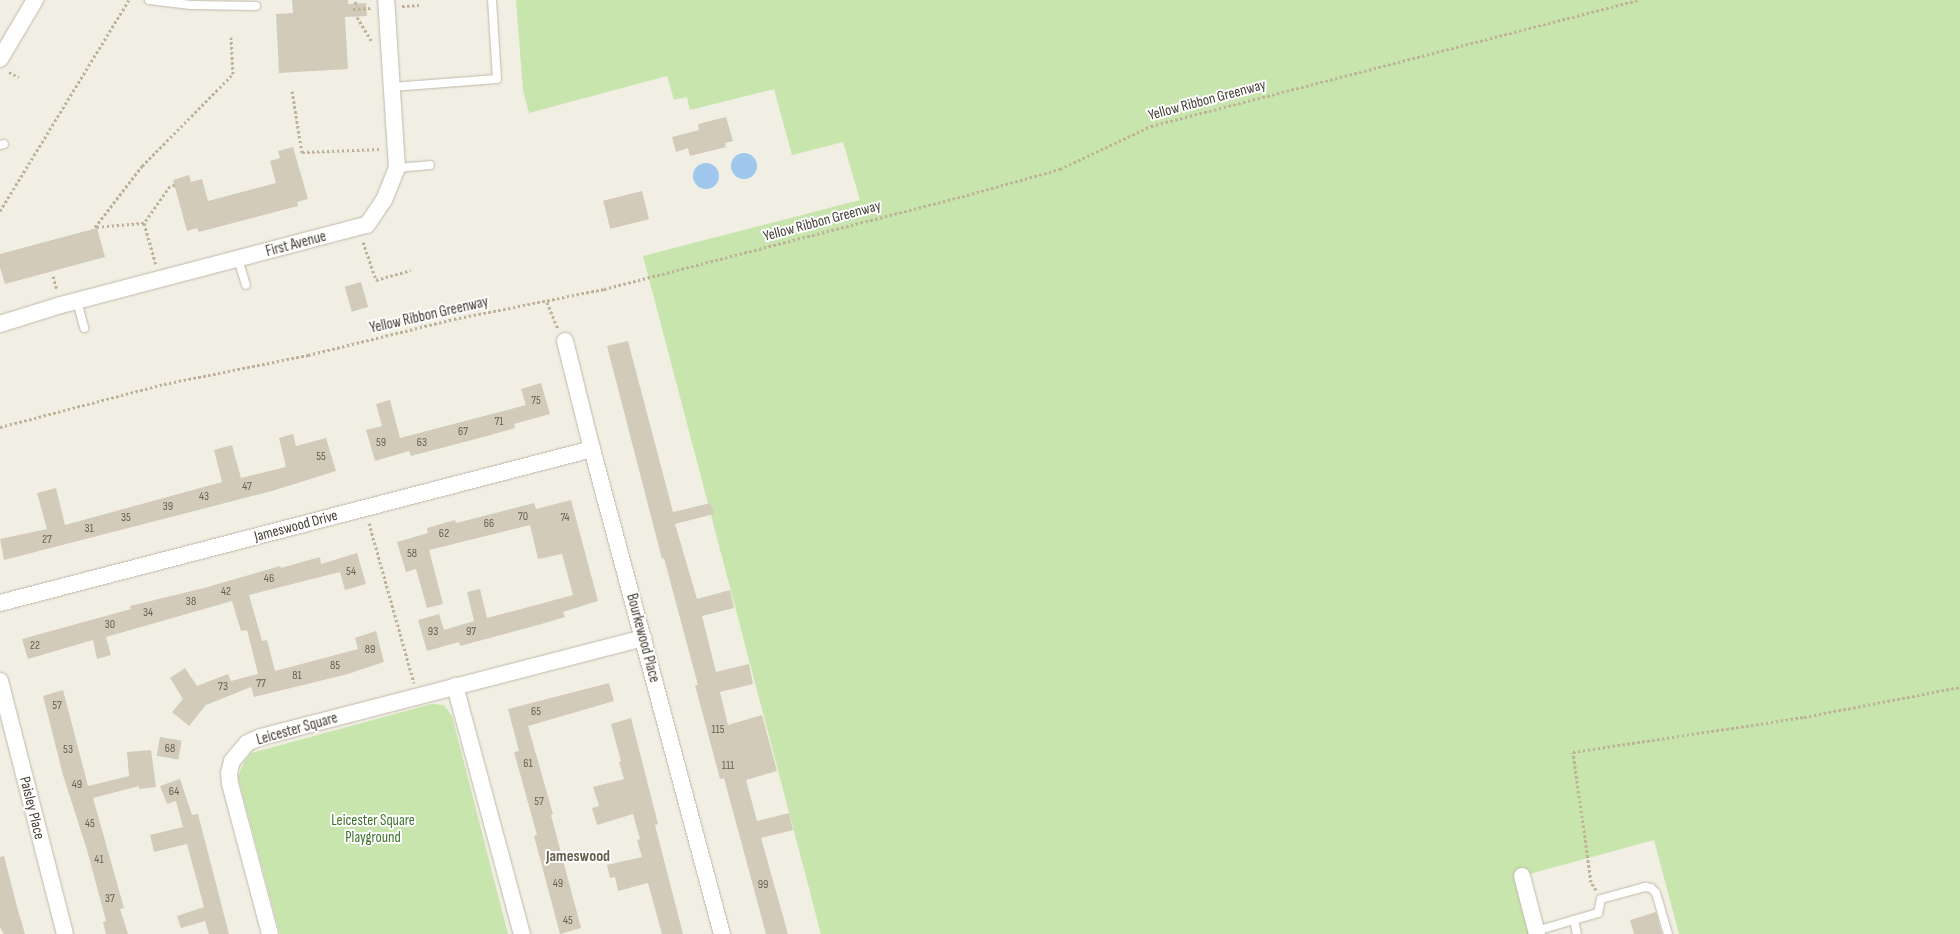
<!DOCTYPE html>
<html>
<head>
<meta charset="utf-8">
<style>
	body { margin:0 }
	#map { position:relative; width:1960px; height:934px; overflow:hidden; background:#f1eee3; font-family:"Sofia Sans Condensed",sans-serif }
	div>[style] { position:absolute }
	.green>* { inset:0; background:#c7e5ac }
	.water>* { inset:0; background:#a0c8ee }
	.round { border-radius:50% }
	.building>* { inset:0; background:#d3cbb9; transform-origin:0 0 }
	.path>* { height:3px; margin-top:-1.5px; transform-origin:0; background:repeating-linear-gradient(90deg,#beb398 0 2.5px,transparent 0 5px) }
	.roads { filter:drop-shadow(0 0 1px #bfb9a9) drop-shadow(0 0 1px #bfb9a9) }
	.lane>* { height:8px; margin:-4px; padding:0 4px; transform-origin:4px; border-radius:4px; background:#fff }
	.street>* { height:16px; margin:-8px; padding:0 8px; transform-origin:8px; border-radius:8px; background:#fff }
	span { translate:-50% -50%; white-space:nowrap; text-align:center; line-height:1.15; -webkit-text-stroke:4px #fff; paint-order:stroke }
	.number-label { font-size:12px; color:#676155 }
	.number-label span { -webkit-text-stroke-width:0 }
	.street-label { font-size:15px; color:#433e34 }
	.park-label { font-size:15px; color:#3f7329 }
	.neighbourhood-label { font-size:16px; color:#655d4b; font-weight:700 }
</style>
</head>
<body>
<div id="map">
	<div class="green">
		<i style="clip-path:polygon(516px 0,1960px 0,1960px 934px,1679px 934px,1654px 840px,1522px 876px,1537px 934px,821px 934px,643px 256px,860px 200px,843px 142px,792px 155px,774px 89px,690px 110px,687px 97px,674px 100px,667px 76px,529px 113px,523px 90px)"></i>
		<i style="clip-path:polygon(432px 704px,444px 705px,452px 716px,508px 934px,280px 934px,238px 777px,244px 762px,251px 753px)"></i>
	</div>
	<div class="water">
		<i class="round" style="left:731px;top:153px;width:26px;height:26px"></i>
		<i class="round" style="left:693px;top:163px;width:26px;height:26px"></i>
	</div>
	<div class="building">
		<i style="clip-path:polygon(292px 0,348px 0,348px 4px,366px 3px,367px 16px,345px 17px,348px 69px,279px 73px,276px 14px,293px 13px)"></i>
		<i style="clip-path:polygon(726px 117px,733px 141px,725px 143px,726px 147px,690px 156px,688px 148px,676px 152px,672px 137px,699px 130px,698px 124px)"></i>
		<i style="clip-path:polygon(293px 147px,308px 199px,297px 202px,298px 206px,199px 232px,197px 228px,187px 231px,173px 180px,189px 175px,191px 182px,202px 179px,208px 201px,276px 183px,270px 161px,280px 158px,278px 151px)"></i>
		<i style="left:642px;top:191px;width:29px;height:40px;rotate:76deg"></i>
		<i style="clip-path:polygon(97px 228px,105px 257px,5px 284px,0 267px,0 254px)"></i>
		<i style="left:361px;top:282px;width:26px;height:17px;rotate:74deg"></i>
		<i style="clip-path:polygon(628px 341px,673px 512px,711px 503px,714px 514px,675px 524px,697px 599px,730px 590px,734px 608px,702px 616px,716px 672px,749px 664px,753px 684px,720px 692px,728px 725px,762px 715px,777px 771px,746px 780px,757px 821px,789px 813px,793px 830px,761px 838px,788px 934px,766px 934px,724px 778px,720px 779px,695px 685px,698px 685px,688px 648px,664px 558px,662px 559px,607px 346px)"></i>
		<i style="clip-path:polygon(541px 383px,550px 414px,514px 424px,515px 428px,487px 436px,411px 456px,409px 451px,375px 461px,366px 430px,382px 426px,376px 404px,390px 400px,400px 438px,526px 405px,521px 389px)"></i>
		<i style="clip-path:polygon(293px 434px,296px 446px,326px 438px,336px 471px,272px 491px,4px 560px,0 539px,47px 529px,37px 493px,56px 488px,65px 525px,222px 482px,214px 450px,232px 445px,241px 478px,286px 467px,279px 438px)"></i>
		<i style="clip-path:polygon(571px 500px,598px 601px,563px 612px,565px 617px,538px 625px,460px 646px,459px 642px,427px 651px,418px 620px,439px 614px,444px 630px,474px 621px,467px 592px,480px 589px,487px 618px,573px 595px,562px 554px,538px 559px,530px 525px,429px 550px,443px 604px,427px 608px,416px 569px,406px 572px,397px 542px,428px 533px,427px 528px,455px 520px,456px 523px,534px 503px,536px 509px)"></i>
		<i style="clip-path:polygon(357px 553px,366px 584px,345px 590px,340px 572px,249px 595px,262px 641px,267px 640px,275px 671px,358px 649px,355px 638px,376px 631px,384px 662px,348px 674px,254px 697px,251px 687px,206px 705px,189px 726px,172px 712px,183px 699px,170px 678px,185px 668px,197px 686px,228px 674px,231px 681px,258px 674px,247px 630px,241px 631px,232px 601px,106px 637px,111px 655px,97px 659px,93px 640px,28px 659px,22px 639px,131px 609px,130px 606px,204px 588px,280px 566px,281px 568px,320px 557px,321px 564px)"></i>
		<i style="clip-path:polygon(609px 683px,614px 701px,528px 726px,553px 814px,551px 815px,581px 928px,560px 934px,534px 836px,537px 835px,514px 752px,519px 751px,508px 709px)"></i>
		<i style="clip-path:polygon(63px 690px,88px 786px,129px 776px,127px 752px,151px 750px,156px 787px,139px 789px,139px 786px,93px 798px,124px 908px,120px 909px,128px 934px,106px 934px,103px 922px,106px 921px,87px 850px,63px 775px,43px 696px)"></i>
		<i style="clip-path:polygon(631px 718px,658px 824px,655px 825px,683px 934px,662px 934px,648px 883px,618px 891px,615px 877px,610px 878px,607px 865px,642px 857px,637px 840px,640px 839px,633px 814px,597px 825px,592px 808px,599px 806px,593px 787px,624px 779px,619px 762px,621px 761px,611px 724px)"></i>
		<i style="left:160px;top:737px;width:22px;height:19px;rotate:10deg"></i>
		<i style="clip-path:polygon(180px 779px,192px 815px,198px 814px,229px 934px,209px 934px,205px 921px,181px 928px,177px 916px,204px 907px,187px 844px,154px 852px,150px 835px,183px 827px,176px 801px,167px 804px,160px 786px)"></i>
		<i style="clip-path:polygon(4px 856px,17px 907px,25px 934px,4px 934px,0 927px,0 857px)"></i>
		<i style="clip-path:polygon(1656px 912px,1662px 934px,1634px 934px,1630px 920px)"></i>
	</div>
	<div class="path">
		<i style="left:355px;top:4px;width:4px;rotate:-63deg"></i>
		<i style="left:402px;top:6px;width:17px;rotate:-3deg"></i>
		<i style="left:353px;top:9px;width:18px;rotate:-3deg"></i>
		<i style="left:357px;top:17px;width:29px;rotate:59deg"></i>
		<i style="left:9px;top:72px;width:11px;rotate:27deg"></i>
		<i style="left:292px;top:91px;width:62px;rotate:80.7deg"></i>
		<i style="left:302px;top:152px;width:78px;rotate:-2.2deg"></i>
		<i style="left:175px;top:185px;width:5px;rotate:169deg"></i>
		<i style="left:170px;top:186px;width:45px;rotate:125.1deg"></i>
		<i style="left:144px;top:223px;width:49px;rotate:175.3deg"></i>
		<i style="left:95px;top:227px;width:77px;rotate:-52.4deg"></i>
		<i style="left:142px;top:166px;width:129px;rotate:-45.3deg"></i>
		<i style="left:233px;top:74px;width:37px;rotate:-93deg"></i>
		<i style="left:0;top:211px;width:247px;rotate:-58.6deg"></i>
		<i style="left:144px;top:223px;width:44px;rotate:74.1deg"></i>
		<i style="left:363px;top:242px;width:40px;rotate:71.1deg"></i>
		<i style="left:376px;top:280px;width:36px;rotate:-16deg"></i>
		<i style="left:53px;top:276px;width:15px;rotate:74deg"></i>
		<i style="left:547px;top:302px;width:29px;rotate:68deg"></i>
		<i style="left:0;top:427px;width:170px;rotate:-14.7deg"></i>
		<i style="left:164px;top:384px;width:147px;rotate:-11.4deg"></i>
		<i style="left:308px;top:355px;width:150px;rotate:-13.9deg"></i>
		<i style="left:454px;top:319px;width:153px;rotate:-11.3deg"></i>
		<i style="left:604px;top:289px;width:375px;rotate:-14.5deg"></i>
		<i style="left:967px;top:195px;width:97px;rotate:-15.6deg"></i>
		<i style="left:1060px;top:169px;width:101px;rotate:-25.3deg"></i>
		<i style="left:1151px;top:126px;width:503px;rotate:-14.51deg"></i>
		<i style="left:369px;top:523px;width:166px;rotate:74.3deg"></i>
		<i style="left:1596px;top:890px;width:9px;rotate:-122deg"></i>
		<i style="left:1591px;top:882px;width:131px;rotate:-97.9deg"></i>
		<i style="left:1573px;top:752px;width:234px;rotate:-8.6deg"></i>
		<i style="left:1804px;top:717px;width:159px;rotate:-10.9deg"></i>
	</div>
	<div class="roads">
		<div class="lane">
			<i style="left:149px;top:0;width:42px;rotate:6.8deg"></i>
			<i style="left:191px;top:5px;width:65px;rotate:0.9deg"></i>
			<i style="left:392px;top:87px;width:105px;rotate:-4.4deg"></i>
			<i style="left:497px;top:79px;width:79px;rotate:-93.6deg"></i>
			<i style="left:0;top:145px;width:4px;rotate:-14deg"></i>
			<i style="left:397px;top:168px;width:33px;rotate:-5deg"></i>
			<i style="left:238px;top:259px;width:27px;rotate:73deg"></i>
			<i style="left:77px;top:301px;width:28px;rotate:75deg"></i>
			<i style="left:1574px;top:920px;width:14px;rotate:78deg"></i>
			<i style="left:1536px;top:931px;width:65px;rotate:-16.2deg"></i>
			<i style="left:1598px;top:913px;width:14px;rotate:-78deg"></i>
			<i style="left:1601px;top:899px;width:46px;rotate:-15.3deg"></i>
			<i style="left:1645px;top:887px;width:6px;rotate:9deg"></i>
			<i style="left:1651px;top:888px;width:7px;rotate:45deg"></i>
			<i style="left:1656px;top:893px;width:43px;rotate:73.7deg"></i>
		</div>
		<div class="street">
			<i style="left:0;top:59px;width:69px;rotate:-59.3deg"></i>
			<i style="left:0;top:324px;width:64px;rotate:-17.3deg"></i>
			<i style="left:61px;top:305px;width:316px;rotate:-14.7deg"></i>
			<i style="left:367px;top:225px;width:30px;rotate:-56deg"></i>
			<i style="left:384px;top:200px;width:35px;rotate:-68deg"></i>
			<i style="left:397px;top:168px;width:168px;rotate:-93.7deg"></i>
			<i style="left:565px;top:341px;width:111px;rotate:76deg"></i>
			<i style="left:592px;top:449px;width:502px;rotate:75deg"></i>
			<i style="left:0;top:603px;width:612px;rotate:-14.58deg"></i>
			<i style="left:0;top:681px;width:261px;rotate:75.6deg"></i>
			<i style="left:455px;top:686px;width:257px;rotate:74.9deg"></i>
			<i style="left:1522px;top:876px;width:60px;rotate:75.5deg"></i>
			<i style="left:270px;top:934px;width:155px;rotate:-104.9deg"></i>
			<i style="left:230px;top:784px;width:11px;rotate:-95deg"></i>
			<i style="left:229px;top:773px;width:12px;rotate:-76deg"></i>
			<i style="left:232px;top:761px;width:23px;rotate:-50deg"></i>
			<i style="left:247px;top:743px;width:15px;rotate:-23deg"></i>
			<i style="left:261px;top:737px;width:395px;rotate:-14.5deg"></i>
		</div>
	</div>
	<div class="number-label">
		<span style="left:536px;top:401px">75</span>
		<span style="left:499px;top:422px">71</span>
		<span style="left:463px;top:432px">67</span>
		<span style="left:381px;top:443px">59</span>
		<span style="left:422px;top:443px">63</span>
		<span style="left:321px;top:457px">55</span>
		<span style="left:247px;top:487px">47</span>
		<span style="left:204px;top:497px">43</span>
		<span style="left:168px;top:507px">39</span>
		<span style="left:523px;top:517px">70</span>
		<span style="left:126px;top:518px">35</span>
		<span style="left:565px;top:518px">74</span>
		<span style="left:489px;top:524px">66</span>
		<span style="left:89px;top:529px">31</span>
		<span style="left:444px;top:534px">62</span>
		<span style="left:47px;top:540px">27</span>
		<span style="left:412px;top:554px">58</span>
		<span style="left:351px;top:572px">54</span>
		<span style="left:269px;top:579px">46</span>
		<span style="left:226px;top:592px">42</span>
		<span style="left:191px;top:602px">38</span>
		<span style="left:148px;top:613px">34</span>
		<span style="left:110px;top:625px">30</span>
		<span style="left:433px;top:632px">93</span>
		<span style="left:471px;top:632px">97</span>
		<span style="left:35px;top:646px">22</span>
		<span style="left:370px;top:650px">89</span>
		<span style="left:335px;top:666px">85</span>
		<span style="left:297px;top:676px">81</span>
		<span style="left:261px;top:684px">77</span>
		<span style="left:223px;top:687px">73</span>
		<span style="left:57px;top:706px">57</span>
		<span style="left:536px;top:712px">65</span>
		<span style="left:718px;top:730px">115</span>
		<span style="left:170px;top:749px">68</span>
		<span style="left:68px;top:750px">53</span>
		<span style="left:528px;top:764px">61</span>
		<span style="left:728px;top:766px">111</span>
		<span style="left:77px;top:785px">49</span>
		<span style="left:174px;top:792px">64</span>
		<span style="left:539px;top:802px">57</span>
		<span style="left:90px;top:824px">45</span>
		<span style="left:99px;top:860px">41</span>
		<span style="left:558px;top:884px">49</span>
		<span style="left:763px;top:885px">99</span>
		<span style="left:110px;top:899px">37</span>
		<span style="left:568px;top:921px">45</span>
	</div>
	<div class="street-label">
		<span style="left:1207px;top:100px;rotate:-15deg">Yellow Ribbon Greenway</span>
		<span style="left:822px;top:221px;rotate:-15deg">Yellow Ribbon Greenway</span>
		<span style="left:296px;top:244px;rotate:-15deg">First Avenue</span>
		<span style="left:429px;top:315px;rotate:-13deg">Yellow Ribbon Greenway</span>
		<span style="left:296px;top:526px;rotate:-15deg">Jameswood Drive</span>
		<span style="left:643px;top:638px;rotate:75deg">Bourkewood Place</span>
		<span style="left:297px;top:729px;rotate:-16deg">Leicester Square</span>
		<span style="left:32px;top:808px;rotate:76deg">Paisley Place</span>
	</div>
	<div class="park-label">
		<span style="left:373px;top:829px">Leicester Square<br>Playground</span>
	</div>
	<div class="neighbourhood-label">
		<span style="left:578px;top:857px">Jameswood</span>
	</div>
</div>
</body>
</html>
